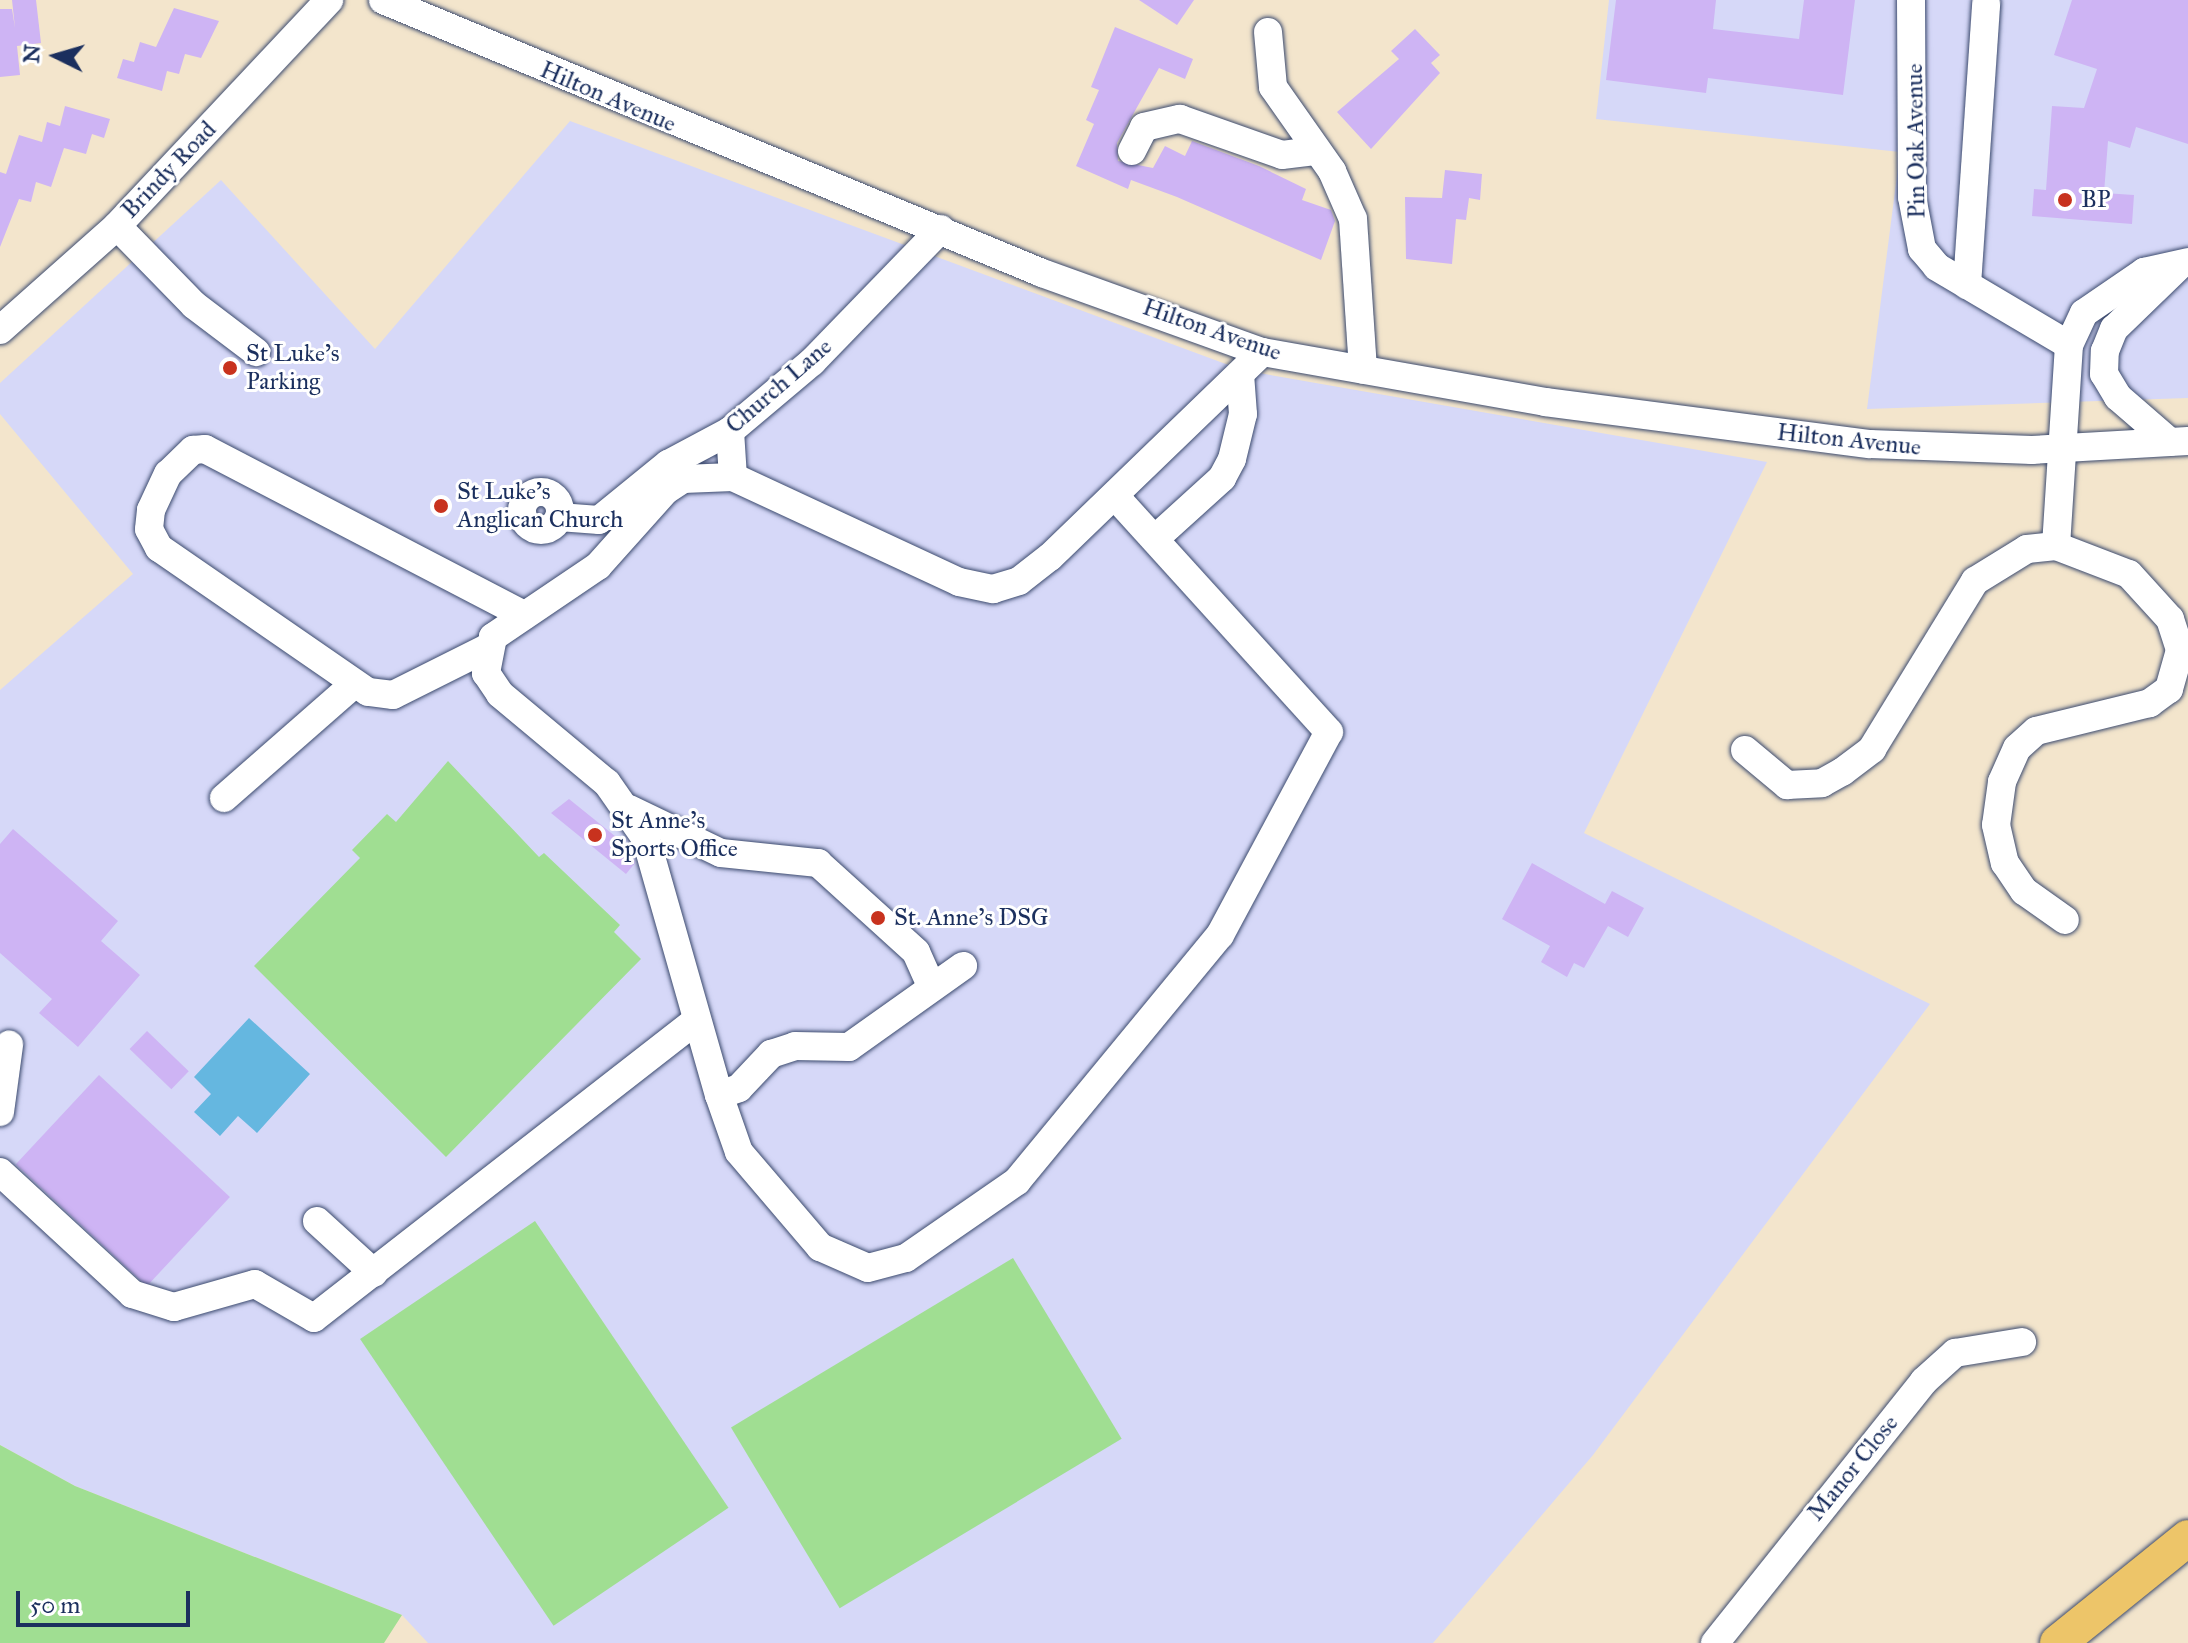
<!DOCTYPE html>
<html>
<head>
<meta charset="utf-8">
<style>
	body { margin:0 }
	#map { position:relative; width:2188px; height:1643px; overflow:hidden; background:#f3e5cc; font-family:"IM FELL Great Primer",serif }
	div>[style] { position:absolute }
	.built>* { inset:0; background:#d6d8f8 }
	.green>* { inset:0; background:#a0de92; transform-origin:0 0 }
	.water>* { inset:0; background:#65b7e0 }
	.building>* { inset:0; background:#ceb4f4; transform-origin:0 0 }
	.roads { filter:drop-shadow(0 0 2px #3b4a6e) drop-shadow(0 0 2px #3b4a6e) }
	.minor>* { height:28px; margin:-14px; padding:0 14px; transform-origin:14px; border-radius:14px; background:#fff }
	.minor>.ring { margin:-14px; padding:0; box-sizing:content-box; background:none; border:28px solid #fff; border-radius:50% }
	.major>* { height:36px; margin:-18px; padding:0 18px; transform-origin:18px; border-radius:18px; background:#edc569 }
	.dots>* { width:22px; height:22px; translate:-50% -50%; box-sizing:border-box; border:4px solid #fff; border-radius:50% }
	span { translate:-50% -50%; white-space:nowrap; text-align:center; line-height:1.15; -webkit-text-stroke:6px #fff; paint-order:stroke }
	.street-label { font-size:24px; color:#1b2f5e }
	.poi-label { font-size:24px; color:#1b2f5e }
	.left { translate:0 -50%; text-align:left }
	.north { position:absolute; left:16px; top:16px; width:80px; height:80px; -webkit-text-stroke:6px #fff; paint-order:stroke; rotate:275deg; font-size:22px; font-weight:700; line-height:32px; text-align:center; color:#1b2f5e }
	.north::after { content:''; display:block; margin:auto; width:28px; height:36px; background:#1b2f5e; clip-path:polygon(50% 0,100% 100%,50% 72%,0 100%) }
	.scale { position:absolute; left:16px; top:1591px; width:174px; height:36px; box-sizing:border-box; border:4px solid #1b2f5e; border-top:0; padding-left:10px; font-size:24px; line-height:28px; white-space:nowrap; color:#1b2f5e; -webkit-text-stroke:6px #fff; paint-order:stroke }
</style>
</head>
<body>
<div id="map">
	<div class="built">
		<i style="clip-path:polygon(1609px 0,2188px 0,2188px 398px,1867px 409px,1900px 152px,1596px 119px)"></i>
		<i style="clip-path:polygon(570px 121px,1242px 370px,1767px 462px,1584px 833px,1930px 1004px,1593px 1455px,1433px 1643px,428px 1643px,402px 1615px,75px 1486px,0 1445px,0 690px,133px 574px,0 414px,0 383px,221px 180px,375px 349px)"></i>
	</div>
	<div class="green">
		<i style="clip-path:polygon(448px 761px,539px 857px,544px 853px,620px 925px,614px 932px,641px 959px,446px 1157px,254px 966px,360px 858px,352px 850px,387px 814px,396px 822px)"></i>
		<i style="left:535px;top:1221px;width:346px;height:211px;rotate:56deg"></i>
		<i style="left:1013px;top:1258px;width:211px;height:329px;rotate:59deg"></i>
		<i style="clip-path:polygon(0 1445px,75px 1486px,402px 1615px,384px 1643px,0 1643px)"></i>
	</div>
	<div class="water">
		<i style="clip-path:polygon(249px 1018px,310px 1074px,257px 1133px,238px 1116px,220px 1136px,194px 1112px,211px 1094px,194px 1077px)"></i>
	</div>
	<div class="building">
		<i style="clip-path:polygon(12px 0,36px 0,41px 43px,17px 46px,20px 75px,0 77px,0 9px,12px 9px,15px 28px)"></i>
		<i style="clip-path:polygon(1139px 0,1194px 0,1177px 25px)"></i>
		<i style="clip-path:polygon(1616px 0,1716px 0,1713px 29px,1799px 39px,1804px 0,1855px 0,1843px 95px,1708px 78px,1706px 93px,1606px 80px)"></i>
		<i style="clip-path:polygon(2072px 0,2188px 0,2188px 144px,2136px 127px,2130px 148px,2108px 141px,2104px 193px,2134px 195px,2132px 224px,2032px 216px,2034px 189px,2046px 190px,2052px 106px,2084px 108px,2097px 69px,2054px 55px)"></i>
		<i style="clip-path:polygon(174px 8px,219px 21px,201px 58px,185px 54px,179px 74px,167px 71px,162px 91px,117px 78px,123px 59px,134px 62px,140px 42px,156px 47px)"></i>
		<i style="clip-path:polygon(1115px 27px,1193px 59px,1185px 79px,1159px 68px,1117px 143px,1118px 161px,1153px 168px,1165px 146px,1185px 156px,1192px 141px,1259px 166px,1306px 189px,1302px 200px,1331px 210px,1335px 221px,1321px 260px,1177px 197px,1131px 180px,1128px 189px,1076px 166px,1094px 124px,1086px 120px,1099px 90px,1091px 87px)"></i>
		<i style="clip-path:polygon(1415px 29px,1440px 55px,1431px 63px,1440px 73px,1371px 149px,1337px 112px,1399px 59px,1391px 51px)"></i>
		<i style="clip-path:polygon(65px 106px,110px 119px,104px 138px,92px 134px,86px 154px,64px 148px,51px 187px,36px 182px,31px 202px,19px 199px,0 247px,0 172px,6px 174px,19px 135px,42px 142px,47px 122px,60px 126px)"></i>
		<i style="clip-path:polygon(1445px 170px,1482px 174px,1480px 200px,1469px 198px,1466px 220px,1456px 219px,1452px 264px,1406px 259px,1405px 197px,1442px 198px)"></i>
		<i style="clip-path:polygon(569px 799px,631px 849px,635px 863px,626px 874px,551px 813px)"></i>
		<i style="clip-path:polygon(13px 829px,118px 921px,101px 941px,140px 975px,78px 1047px,39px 1013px,52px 999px,0 953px,0 844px)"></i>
		<i style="clip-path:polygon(1532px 863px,1605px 904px,1612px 891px,1644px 908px,1628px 937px,1608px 926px,1584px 968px,1574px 963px,1567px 977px,1541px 962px,1550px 946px,1502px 919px)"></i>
		<i style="left:147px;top:1031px;width:58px;height:25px;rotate:44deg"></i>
		<i style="left:99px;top:1075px;width:179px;height:122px;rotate:43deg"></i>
	</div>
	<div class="roads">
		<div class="minor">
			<i style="left:383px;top:0;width:713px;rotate:22.5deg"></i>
			<i style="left:1042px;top:273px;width:234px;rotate:19.8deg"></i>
			<i style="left:1262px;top:352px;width:287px;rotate:10deg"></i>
			<i style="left:1545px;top:402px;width:328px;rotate:7.4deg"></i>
			<i style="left:1870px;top:444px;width:162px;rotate:2.1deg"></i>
			<i style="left:2032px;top:450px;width:156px;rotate:-3.3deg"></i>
			<i style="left:1911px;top:0;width:197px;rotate:89.7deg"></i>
			<i style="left:1912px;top:197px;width:53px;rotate:79.1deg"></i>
			<i style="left:1922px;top:249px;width:23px;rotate:50deg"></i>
			<i style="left:1937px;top:267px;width:153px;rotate:30.6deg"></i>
			<i style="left:1268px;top:32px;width:55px;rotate:84.8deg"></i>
			<i style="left:1273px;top:87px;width:103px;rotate:54.9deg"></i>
			<i style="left:1332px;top:171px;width:52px;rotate:66.4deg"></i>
			<i style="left:1353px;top:219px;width:151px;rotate:86.2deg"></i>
			<i style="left:1132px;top:151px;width:27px;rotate:-63deg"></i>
			<i style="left:1144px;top:127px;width:37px;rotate:-13deg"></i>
			<i style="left:1180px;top:119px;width:108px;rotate:19.4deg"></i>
			<i style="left:1282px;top:155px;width:35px;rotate:-7deg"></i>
			<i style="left:117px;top:226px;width:110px;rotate:45.7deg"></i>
			<i style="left:194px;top:305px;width:78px;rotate:37.2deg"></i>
			<i style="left:1967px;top:285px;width:282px;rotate:-86.1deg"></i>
			<i style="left:0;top:330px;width:157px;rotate:-41.6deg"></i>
			<i style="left:117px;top:226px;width:310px;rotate:-46.8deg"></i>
			<i style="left:730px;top:431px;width:46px;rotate:86.3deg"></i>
			<i style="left:733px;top:477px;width:50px;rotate:177.7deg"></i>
			<i style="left:683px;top:479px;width:20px;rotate:147deg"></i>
			<i style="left:666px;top:490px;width:102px;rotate:131.8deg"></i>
			<i style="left:598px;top:566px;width:127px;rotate:145.9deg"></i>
			<i style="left:493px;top:637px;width:37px;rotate:101deg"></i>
			<i style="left:486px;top:673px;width:25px;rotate:56deg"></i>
			<i style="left:500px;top:694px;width:139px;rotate:39.8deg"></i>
			<i style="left:607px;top:783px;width:68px;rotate:55.1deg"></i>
			<i style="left:646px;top:839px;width:266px;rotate:74.1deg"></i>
			<i style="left:719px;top:1095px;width:21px;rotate:-19deg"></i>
			<i style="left:739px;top:1088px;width:47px;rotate:-46.7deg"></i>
			<i style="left:771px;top:1054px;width:25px;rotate:-18deg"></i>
			<i style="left:795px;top:1046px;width:54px;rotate:1.1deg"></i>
			<i style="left:849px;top:1047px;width:140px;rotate:-35.4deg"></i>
			<i style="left:2170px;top:442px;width:69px;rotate:-139.1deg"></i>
			<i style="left:2118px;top:397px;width:27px;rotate:-121deg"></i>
			<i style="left:2104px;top:374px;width:23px;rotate:-88deg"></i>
			<i style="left:2105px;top:351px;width:24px;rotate:-68deg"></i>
			<i style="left:2114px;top:329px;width:91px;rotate:-44.1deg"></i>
			<i style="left:733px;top:477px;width:249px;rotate:24.9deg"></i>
			<i style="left:959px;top:582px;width:35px;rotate:12deg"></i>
			<i style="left:993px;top:589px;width:27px;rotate:-17deg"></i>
			<i style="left:1019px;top:581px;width:39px;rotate:-38deg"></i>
			<i style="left:1050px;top:557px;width:295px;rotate:-44deg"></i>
			<i class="ring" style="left:522px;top:492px;width:10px;height:10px"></i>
			<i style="left:559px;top:517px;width:40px;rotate:4.3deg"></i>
			<i style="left:599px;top:520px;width:89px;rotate:-39.1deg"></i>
			<i style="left:668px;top:464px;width:70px;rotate:-28deg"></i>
			<i style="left:730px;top:431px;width:107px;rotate:-40.1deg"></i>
			<i style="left:812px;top:362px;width:185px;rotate:-45.9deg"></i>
			<i style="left:1157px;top:537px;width:88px;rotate:-42.2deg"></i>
			<i style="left:1222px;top:478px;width:21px;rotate:-62deg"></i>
			<i style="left:1232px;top:459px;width:46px;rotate:-76.3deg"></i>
			<i style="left:1243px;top:414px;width:40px;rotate:-94.3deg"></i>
			<i style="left:2056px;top:546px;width:201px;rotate:-86.3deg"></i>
			<i style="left:2069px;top:345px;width:35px;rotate:-65deg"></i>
			<i style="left:2084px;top:313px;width:73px;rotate:-34.3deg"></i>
			<i style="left:2144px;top:272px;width:45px;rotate:-12.8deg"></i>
			<i style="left:487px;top:648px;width:105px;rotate:153.4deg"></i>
			<i style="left:393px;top:695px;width:25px;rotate:-173deg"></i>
			<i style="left:368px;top:692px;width:254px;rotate:-145.4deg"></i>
			<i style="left:159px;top:548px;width:21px;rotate:-118deg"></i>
			<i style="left:149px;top:529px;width:19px;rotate:-84deg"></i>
			<i style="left:151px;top:510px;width:40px;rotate:-65deg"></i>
			<i style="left:168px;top:474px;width:35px;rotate:-44deg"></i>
			<i style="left:193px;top:450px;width:12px;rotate:-5deg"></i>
			<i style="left:205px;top:449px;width:360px;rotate:27.5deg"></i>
			<i style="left:1745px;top:750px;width:55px;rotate:39.8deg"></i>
			<i style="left:1787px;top:785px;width:35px;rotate:-3deg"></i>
			<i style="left:1822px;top:783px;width:23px;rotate:-29deg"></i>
			<i style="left:1842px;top:772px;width:38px;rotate:-37deg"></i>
			<i style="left:1872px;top:749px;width:197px;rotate:-58.5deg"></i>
			<i style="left:1975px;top:581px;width:61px;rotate:-31.6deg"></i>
			<i style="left:2027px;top:549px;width:29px;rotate:-6deg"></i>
			<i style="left:2056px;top:546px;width:78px;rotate:21deg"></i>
			<i style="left:2129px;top:574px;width:61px;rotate:47.7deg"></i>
			<i style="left:2170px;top:619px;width:33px;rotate:72deg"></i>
			<i style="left:2180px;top:650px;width:41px;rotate:105.8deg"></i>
			<i style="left:2169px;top:689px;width:24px;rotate:144deg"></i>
			<i style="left:2150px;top:703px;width:117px;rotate:166.2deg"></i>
			<i style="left:2036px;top:731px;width:25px;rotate:138deg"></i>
			<i style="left:2017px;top:748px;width:37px;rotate:114deg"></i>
			<i style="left:2002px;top:782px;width:43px;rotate:97.9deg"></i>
			<i style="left:1996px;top:825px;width:39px;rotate:77deg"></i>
			<i style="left:2005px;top:863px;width:34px;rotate:56deg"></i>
			<i style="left:2024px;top:891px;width:50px;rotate:35.3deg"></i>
			<i style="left:224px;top:798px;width:173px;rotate:-41.2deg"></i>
			<i style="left:629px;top:809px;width:102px;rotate:25.6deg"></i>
			<i style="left:721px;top:853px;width:98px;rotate:5.9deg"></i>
			<i style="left:818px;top:863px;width:132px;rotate:42.2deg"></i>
			<i style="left:916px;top:952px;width:37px;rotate:66deg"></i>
			<i style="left:719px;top:1095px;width:60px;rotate:70.7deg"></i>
			<i style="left:739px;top:1152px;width:125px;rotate:49.5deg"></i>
			<i style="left:820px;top:1247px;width:52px;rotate:23.6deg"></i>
			<i style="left:868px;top:1268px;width:39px;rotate:-15deg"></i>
			<i style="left:906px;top:1258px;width:135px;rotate:-34.7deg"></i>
			<i style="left:1017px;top:1181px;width:319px;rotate:-50.5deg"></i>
			<i style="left:1220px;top:935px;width:230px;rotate:-61.8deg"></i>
			<i style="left:1329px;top:732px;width:317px;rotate:-132.2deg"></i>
			<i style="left:0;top:1112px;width:68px;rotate:-82.3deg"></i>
			<i style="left:0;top:1172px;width:180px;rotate:42.7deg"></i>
			<i style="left:132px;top:1294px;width:44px;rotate:17.2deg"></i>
			<i style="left:174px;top:1307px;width:84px;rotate:-15.9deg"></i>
			<i style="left:255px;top:1284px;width:68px;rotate:30deg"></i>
			<i style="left:314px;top:1318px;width:485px;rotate:-37.9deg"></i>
			<i style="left:317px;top:1221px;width:77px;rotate:42.4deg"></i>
			<i style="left:1715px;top:1643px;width:335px;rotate:-51.4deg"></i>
			<i style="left:1924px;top:1381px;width:42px;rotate:-42.1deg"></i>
			<i style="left:1955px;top:1353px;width:68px;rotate:-9.3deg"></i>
		</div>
		<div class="major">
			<i style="left:2058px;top:1643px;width:167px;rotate:-38.9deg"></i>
		</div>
	</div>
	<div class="dots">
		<i style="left:2065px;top:200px;background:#c8321e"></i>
		<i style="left:230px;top:368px;background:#c8321e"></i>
		<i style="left:441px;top:506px;background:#c8321e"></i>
		<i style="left:595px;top:835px;background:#c8321e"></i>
		<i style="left:878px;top:918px;background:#c8321e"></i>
	</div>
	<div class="street-label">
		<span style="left:608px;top:97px;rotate:23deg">Hilton Avenue</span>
		<span style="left:1916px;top:141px;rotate:-91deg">Pin Oak Avenue</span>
		<span style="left:169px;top:170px;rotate:-46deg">Brindy Road</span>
		<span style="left:1212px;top:330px;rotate:19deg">Hilton Avenue</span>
		<span style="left:779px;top:386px;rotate:-41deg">Church Lane</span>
		<span style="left:1849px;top:440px;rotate:6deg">Hilton Avenue</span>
		<span style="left:1853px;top:1468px;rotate:-51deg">Manor Close</span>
	</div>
	<div class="poi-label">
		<span class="left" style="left:2081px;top:200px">BP</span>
		<span class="left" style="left:246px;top:368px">St Luke's<br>Parking</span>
		<span class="left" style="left:457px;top:506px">St Luke's<br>Anglican Church</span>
		<span class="left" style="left:611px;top:835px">St Anne's<br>Sports Office</span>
		<span class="left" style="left:894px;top:918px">St. Anne's DSG</span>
	</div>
	<div class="north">N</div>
	<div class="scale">50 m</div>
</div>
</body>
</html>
